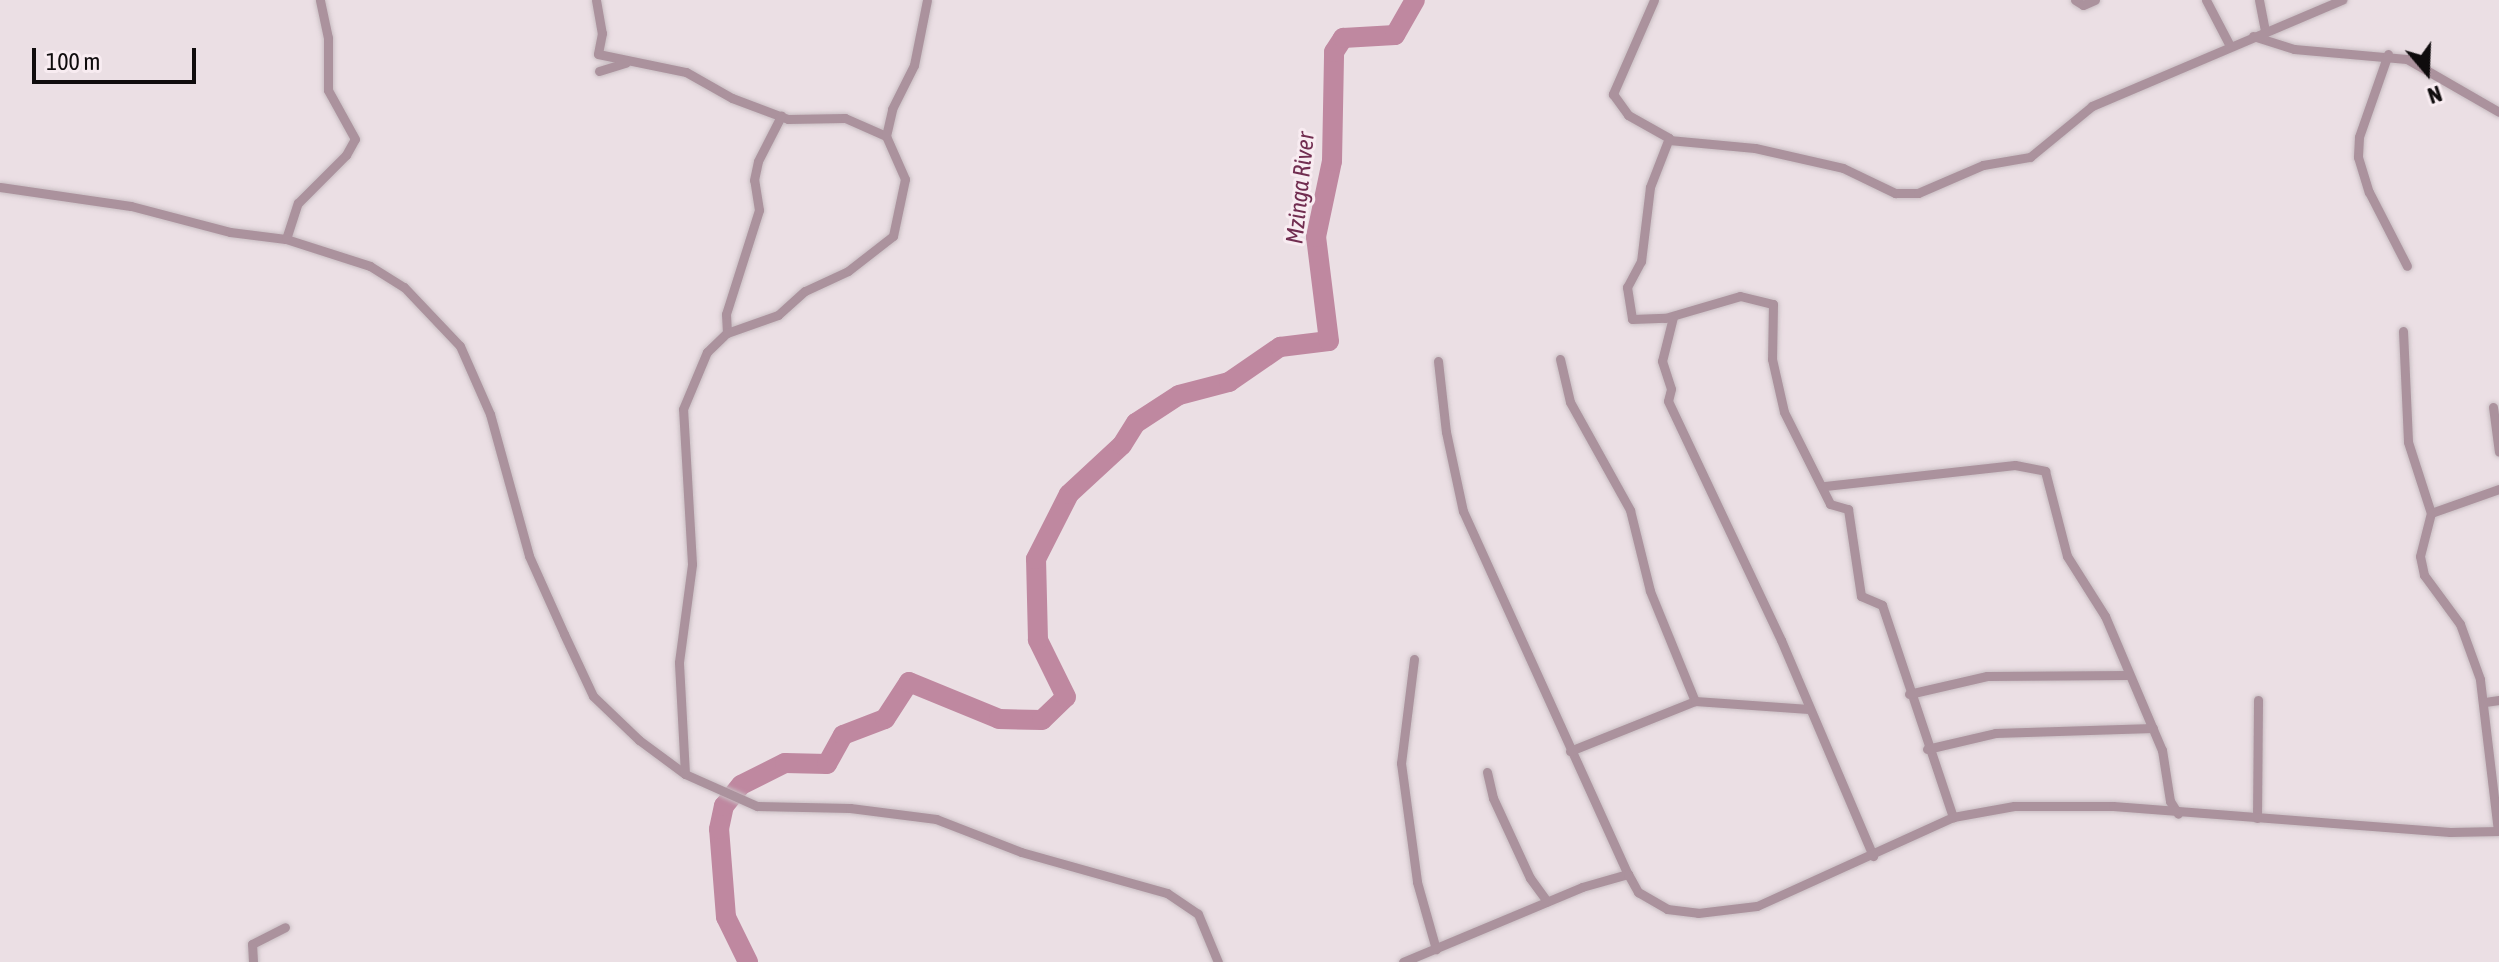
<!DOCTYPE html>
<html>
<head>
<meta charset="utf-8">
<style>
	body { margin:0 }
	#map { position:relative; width:2499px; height:962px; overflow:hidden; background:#ebdfe4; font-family:"Asap Condensed",sans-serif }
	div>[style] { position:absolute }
	.river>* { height:20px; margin:-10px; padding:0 10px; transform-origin:10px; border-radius:10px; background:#bf88a0 }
	.roads { filter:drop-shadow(0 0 2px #c8bdc2) drop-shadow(0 0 2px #c8bdc2) }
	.minor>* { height:9px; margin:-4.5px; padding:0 4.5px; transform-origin:4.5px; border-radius:4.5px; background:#ab929d }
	span { translate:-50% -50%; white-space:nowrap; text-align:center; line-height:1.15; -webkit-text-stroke:6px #f8ecf1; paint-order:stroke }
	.water-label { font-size:24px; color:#712d50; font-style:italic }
	.north { position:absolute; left:2387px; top:32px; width:80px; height:80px; -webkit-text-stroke:6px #f8ecf1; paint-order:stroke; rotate:161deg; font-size:22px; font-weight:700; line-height:32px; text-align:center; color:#0f0c0d }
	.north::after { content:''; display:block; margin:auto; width:28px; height:36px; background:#0f0c0d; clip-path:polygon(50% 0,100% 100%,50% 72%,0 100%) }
	.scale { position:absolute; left:32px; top:48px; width:164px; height:36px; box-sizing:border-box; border:4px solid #0f0c0d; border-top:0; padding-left:10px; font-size:24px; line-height:28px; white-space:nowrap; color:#0f0c0d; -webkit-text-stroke:6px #f8ecf1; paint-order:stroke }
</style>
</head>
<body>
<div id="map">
	<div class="river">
		<i style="left:748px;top:962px;width:50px;rotate:-116.1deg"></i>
		<i style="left:726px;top:917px;width:88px;rotate:-94.5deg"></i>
		<i style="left:719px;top:829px;width:24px;rotate:-78deg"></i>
		<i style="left:724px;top:806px;width:27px;rotate:-51deg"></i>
		<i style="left:741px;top:785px;width:49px;rotate:-26.6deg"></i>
		<i style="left:785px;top:763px;width:42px;rotate:1.4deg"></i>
		<i style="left:827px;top:764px;width:33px;rotate:-61deg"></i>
		<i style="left:843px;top:735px;width:45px;rotate:-20.9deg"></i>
		<i style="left:885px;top:719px;width:44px;rotate:-57deg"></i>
		<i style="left:909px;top:682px;width:97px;rotate:22.3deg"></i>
		<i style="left:999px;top:719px;width:43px;rotate:1.3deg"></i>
		<i style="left:1042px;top:720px;width:33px;rotate:-44deg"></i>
		<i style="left:1066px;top:697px;width:64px;rotate:-116.2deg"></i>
		<i style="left:1038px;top:640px;width:81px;rotate:-91.4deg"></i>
		<i style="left:1036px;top:559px;width:73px;rotate:-63.1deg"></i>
		<i style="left:1069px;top:494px;width:72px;rotate:-42.8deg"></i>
		<i style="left:1122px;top:445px;width:26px;rotate:-58deg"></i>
		<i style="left:1136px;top:423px;width:51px;rotate:-33.1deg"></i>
		<i style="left:1179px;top:395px;width:52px;rotate:-14.6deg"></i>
		<i style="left:1229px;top:382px;width:62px;rotate:-34.5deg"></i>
		<i style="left:1280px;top:347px;width:49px;rotate:-7deg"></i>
		<i style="left:1329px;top:341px;width:105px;rotate:-97.1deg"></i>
		<i style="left:1316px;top:237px;width:78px;rotate:-78.1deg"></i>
		<i style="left:1332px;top:161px;width:109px;rotate:-88.9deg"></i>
		<i style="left:1334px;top:52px;width:17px;rotate:-57deg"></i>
		<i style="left:1343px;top:38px;width:52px;rotate:-3.3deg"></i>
		<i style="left:1395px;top:35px;width:40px;rotate:-60.3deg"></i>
	</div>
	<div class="roads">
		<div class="minor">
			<i style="left:596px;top:0;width:34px;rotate:80deg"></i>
			<i style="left:602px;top:33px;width:21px;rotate:101deg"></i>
			<i style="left:598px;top:54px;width:90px;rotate:11.6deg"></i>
			<i style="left:686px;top:72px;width:53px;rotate:29.5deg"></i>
			<i style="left:732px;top:98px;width:60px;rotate:20.6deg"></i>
			<i style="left:788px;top:119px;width:57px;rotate:-1deg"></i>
			<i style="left:845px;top:118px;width:45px;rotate:23.7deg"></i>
			<i style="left:1654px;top:0;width:103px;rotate:113.6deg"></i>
			<i style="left:1613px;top:94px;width:26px;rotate:54deg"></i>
			<i style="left:1628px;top:115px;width:47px;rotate:29.3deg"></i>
			<i style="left:1669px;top:138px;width:53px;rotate:111.2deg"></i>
			<i style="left:1650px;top:187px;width:75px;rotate:96.9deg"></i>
			<i style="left:1641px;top:261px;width:30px;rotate:118deg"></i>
			<i style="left:1627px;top:287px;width:32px;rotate:81deg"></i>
			<i style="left:1632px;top:319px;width:33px;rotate:-2deg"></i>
			<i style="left:1665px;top:318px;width:78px;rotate:-16.3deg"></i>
			<i style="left:1740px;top:296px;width:34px;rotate:14deg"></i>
			<i style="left:1773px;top:304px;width:55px;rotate:91deg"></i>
			<i style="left:1772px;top:359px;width:54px;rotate:77.2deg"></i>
			<i style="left:1784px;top:412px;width:103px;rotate:63.4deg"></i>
			<i style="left:1830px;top:504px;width:19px;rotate:16deg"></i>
			<i style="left:1848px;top:509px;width:88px;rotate:81.5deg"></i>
			<i style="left:1861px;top:596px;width:23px;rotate:23deg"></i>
			<i style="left:1882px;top:605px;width:224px;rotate:71.5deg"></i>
			<i style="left:2075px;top:0;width:9px;rotate:32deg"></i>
			<i style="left:2083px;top:5px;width:13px;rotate:-23deg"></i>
			<i style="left:2206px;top:0;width:52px;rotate:62.4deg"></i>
			<i style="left:2259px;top:0;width:33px;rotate:79deg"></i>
			<i style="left:2253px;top:36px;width:43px;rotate:17.6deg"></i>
			<i style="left:2294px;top:49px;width:113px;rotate:5.1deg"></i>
			<i style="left:2407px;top:59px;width:106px;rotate:29.9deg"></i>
			<i style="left:2388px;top:54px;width:88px;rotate:109.3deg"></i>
			<i style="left:2359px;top:137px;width:20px;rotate:93deg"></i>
			<i style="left:2358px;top:157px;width:37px;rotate:73deg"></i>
			<i style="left:2369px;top:192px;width:83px;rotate:62.8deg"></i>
			<i style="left:599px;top:71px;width:28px;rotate:-17deg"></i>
			<i style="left:1669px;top:140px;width:86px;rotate:5.3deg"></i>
			<i style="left:1755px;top:148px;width:90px;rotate:12.8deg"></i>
			<i style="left:1843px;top:168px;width:58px;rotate:25.7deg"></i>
			<i style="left:1895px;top:193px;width:23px"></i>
			<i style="left:1918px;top:193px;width:71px;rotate:-23.3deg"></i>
			<i style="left:1983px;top:165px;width:48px;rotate:-9.7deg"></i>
			<i style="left:2030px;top:157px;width:80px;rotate:-39.4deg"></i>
			<i style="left:2092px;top:106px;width:272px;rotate:-23deg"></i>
			<i style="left:0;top:187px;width:132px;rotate:8.3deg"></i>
			<i style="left:131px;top:206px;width:102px;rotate:14.7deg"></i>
			<i style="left:230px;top:232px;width:56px;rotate:7.1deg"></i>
			<i style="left:286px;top:239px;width:88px;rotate:17.8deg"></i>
			<i style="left:370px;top:266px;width:40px;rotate:32deg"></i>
			<i style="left:404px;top:287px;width:81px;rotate:46.5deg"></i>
			<i style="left:460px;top:346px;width:74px;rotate:66.2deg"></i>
			<i style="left:490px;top:414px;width:147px;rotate:74.6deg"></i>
			<i style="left:529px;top:556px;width:85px;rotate:65.8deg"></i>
			<i style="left:564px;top:634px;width:68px;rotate:64.9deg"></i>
			<i style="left:593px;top:696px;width:64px;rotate:43.7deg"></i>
			<i style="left:639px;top:740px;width:57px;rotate:36.5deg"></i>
			<i style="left:685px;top:774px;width:79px;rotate:24deg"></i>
			<i style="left:757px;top:806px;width:93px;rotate:1.2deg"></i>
			<i style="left:850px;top:808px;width:87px;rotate:7.3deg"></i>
			<i style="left:936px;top:819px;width:91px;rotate:21.2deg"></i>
			<i style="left:1021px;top:852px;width:152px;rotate:15.7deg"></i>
			<i style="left:1167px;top:893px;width:37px;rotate:34deg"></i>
			<i style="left:1198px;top:914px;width:52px;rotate:67.4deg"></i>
			<i style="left:286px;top:239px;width:38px;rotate:-72deg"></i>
			<i style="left:298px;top:203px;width:68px;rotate:-45deg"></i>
			<i style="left:346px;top:155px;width:18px;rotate:-61deg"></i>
			<i style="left:355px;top:139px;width:56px;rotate:-118.9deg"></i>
			<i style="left:328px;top:90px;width:52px;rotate:-90deg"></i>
			<i style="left:328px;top:38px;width:39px;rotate:-102deg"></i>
			<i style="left:1673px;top:317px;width:45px;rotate:104deg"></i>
			<i style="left:1662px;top:361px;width:29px;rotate:72deg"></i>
			<i style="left:1671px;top:389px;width:12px;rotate:104deg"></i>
			<i style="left:1668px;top:401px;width:264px;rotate:64.7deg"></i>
			<i style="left:1781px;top:640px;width:235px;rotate:66.9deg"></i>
			<i style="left:2403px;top:331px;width:111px;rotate:87.4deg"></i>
			<i style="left:2408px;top:442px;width:75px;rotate:72.1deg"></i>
			<i style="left:727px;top:333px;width:19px;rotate:-93deg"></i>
			<i style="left:726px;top:314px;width:109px;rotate:-72.4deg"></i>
			<i style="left:759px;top:210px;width:30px;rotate:-99deg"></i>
			<i style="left:754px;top:180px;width:19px;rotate:-78deg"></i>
			<i style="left:758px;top:161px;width:51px;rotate:-62.9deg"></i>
			<i style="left:1560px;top:359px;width:44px;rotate:76.9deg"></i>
			<i style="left:1570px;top:402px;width:124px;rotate:60.9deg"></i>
			<i style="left:1630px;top:510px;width:83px;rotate:76.1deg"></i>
			<i style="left:1650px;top:591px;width:119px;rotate:67.8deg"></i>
			<i style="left:1438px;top:361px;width:71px;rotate:83.6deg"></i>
			<i style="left:1446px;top:432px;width:81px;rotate:77.9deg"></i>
			<i style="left:1463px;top:511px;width:399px;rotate:65.6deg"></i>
			<i style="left:2493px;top:407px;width:45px;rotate:82.4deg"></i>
			<i style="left:1825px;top:486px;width:191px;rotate:-6.3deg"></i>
			<i style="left:2015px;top:465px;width:31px;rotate:11deg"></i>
			<i style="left:2045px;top:471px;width:88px;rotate:75.5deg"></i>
			<i style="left:2067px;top:556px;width:71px;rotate:57.7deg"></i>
			<i style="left:2105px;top:616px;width:146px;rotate:67deg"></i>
			<i style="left:2162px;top:750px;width:52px;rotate:81.1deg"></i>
			<i style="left:2170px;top:801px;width:15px;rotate:58deg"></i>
			<i style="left:1414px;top:659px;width:105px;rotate:97.1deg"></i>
			<i style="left:1401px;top:763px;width:120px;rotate:82.3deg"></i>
			<i style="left:1417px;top:882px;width:70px;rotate:74.2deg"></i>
			<i style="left:1909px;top:694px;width:80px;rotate:-13deg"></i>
			<i style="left:1987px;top:676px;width:142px;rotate:-0.4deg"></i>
			<i style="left:2485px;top:702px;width:14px;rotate:-8deg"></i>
			<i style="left:1927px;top:749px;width:70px;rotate:-13.2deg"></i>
			<i style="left:1995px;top:733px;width:158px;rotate:-1.8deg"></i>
			<i style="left:1570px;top:751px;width:135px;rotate:-21.8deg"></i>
			<i style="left:1695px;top:701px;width:114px;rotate:4deg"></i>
			<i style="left:1487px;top:772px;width:27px;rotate:77deg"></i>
			<i style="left:1493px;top:798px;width:88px;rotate:65.2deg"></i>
			<i style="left:1530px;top:878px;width:29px;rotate:54deg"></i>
			<i style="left:685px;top:774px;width:112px;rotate:-93.1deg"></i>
			<i style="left:679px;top:662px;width:99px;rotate:-82.4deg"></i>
			<i style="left:692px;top:564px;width:155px;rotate:-93.3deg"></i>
			<i style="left:683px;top:409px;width:62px;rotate:-67.2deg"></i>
			<i style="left:707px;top:352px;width:28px;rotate:-44deg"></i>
			<i style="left:727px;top:333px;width:54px;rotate:-19.4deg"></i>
			<i style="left:778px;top:315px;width:36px;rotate:-42deg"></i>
			<i style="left:805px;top:291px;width:47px;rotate:-24.9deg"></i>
			<i style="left:848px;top:271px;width:57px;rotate:-37.9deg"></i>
			<i style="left:893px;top:236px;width:58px;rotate:-78.1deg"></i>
			<i style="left:905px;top:179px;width:47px;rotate:-113.8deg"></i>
			<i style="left:886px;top:136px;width:28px;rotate:-77deg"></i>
			<i style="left:892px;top:109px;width:49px;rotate:-63.4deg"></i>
			<i style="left:914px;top:65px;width:66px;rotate:-78.7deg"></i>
			<i style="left:2257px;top:818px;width:118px;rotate:-89.5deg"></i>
			<i style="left:2498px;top:831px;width:153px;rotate:-96.8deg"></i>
			<i style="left:2480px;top:679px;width:59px;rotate:-110deg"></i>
			<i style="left:2460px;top:624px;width:61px;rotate:-126.3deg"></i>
			<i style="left:2424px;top:575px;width:19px;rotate:-102deg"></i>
			<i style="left:2420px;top:556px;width:44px;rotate:-75.7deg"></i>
			<i style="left:2431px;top:513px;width:72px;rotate:-19.4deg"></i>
			<i style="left:253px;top:962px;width:18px;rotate:-93deg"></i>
			<i style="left:252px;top:944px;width:37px;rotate:-27deg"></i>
			<i style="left:1403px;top:962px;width:194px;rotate:-22.7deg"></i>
			<i style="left:1582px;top:887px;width:48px;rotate:-15.8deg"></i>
			<i style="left:1628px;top:874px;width:21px;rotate:61deg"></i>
			<i style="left:1638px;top:892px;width:34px;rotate:30deg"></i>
			<i style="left:1667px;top:909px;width:31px;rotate:7deg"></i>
			<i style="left:1698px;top:913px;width:59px;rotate:-6.8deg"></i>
			<i style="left:1757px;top:906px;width:215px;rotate:-24.4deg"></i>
			<i style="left:1953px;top:817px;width:62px;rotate:-10.2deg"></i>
			<i style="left:2014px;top:806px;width:99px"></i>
			<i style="left:2113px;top:806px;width:338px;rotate:4.4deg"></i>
			<i style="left:2450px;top:832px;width:49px;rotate:-1.2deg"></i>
		</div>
	</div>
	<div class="water-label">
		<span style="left:1300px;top:188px;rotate:-84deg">Mzinga River</span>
	</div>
	<div class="north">N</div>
	<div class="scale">100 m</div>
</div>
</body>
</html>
